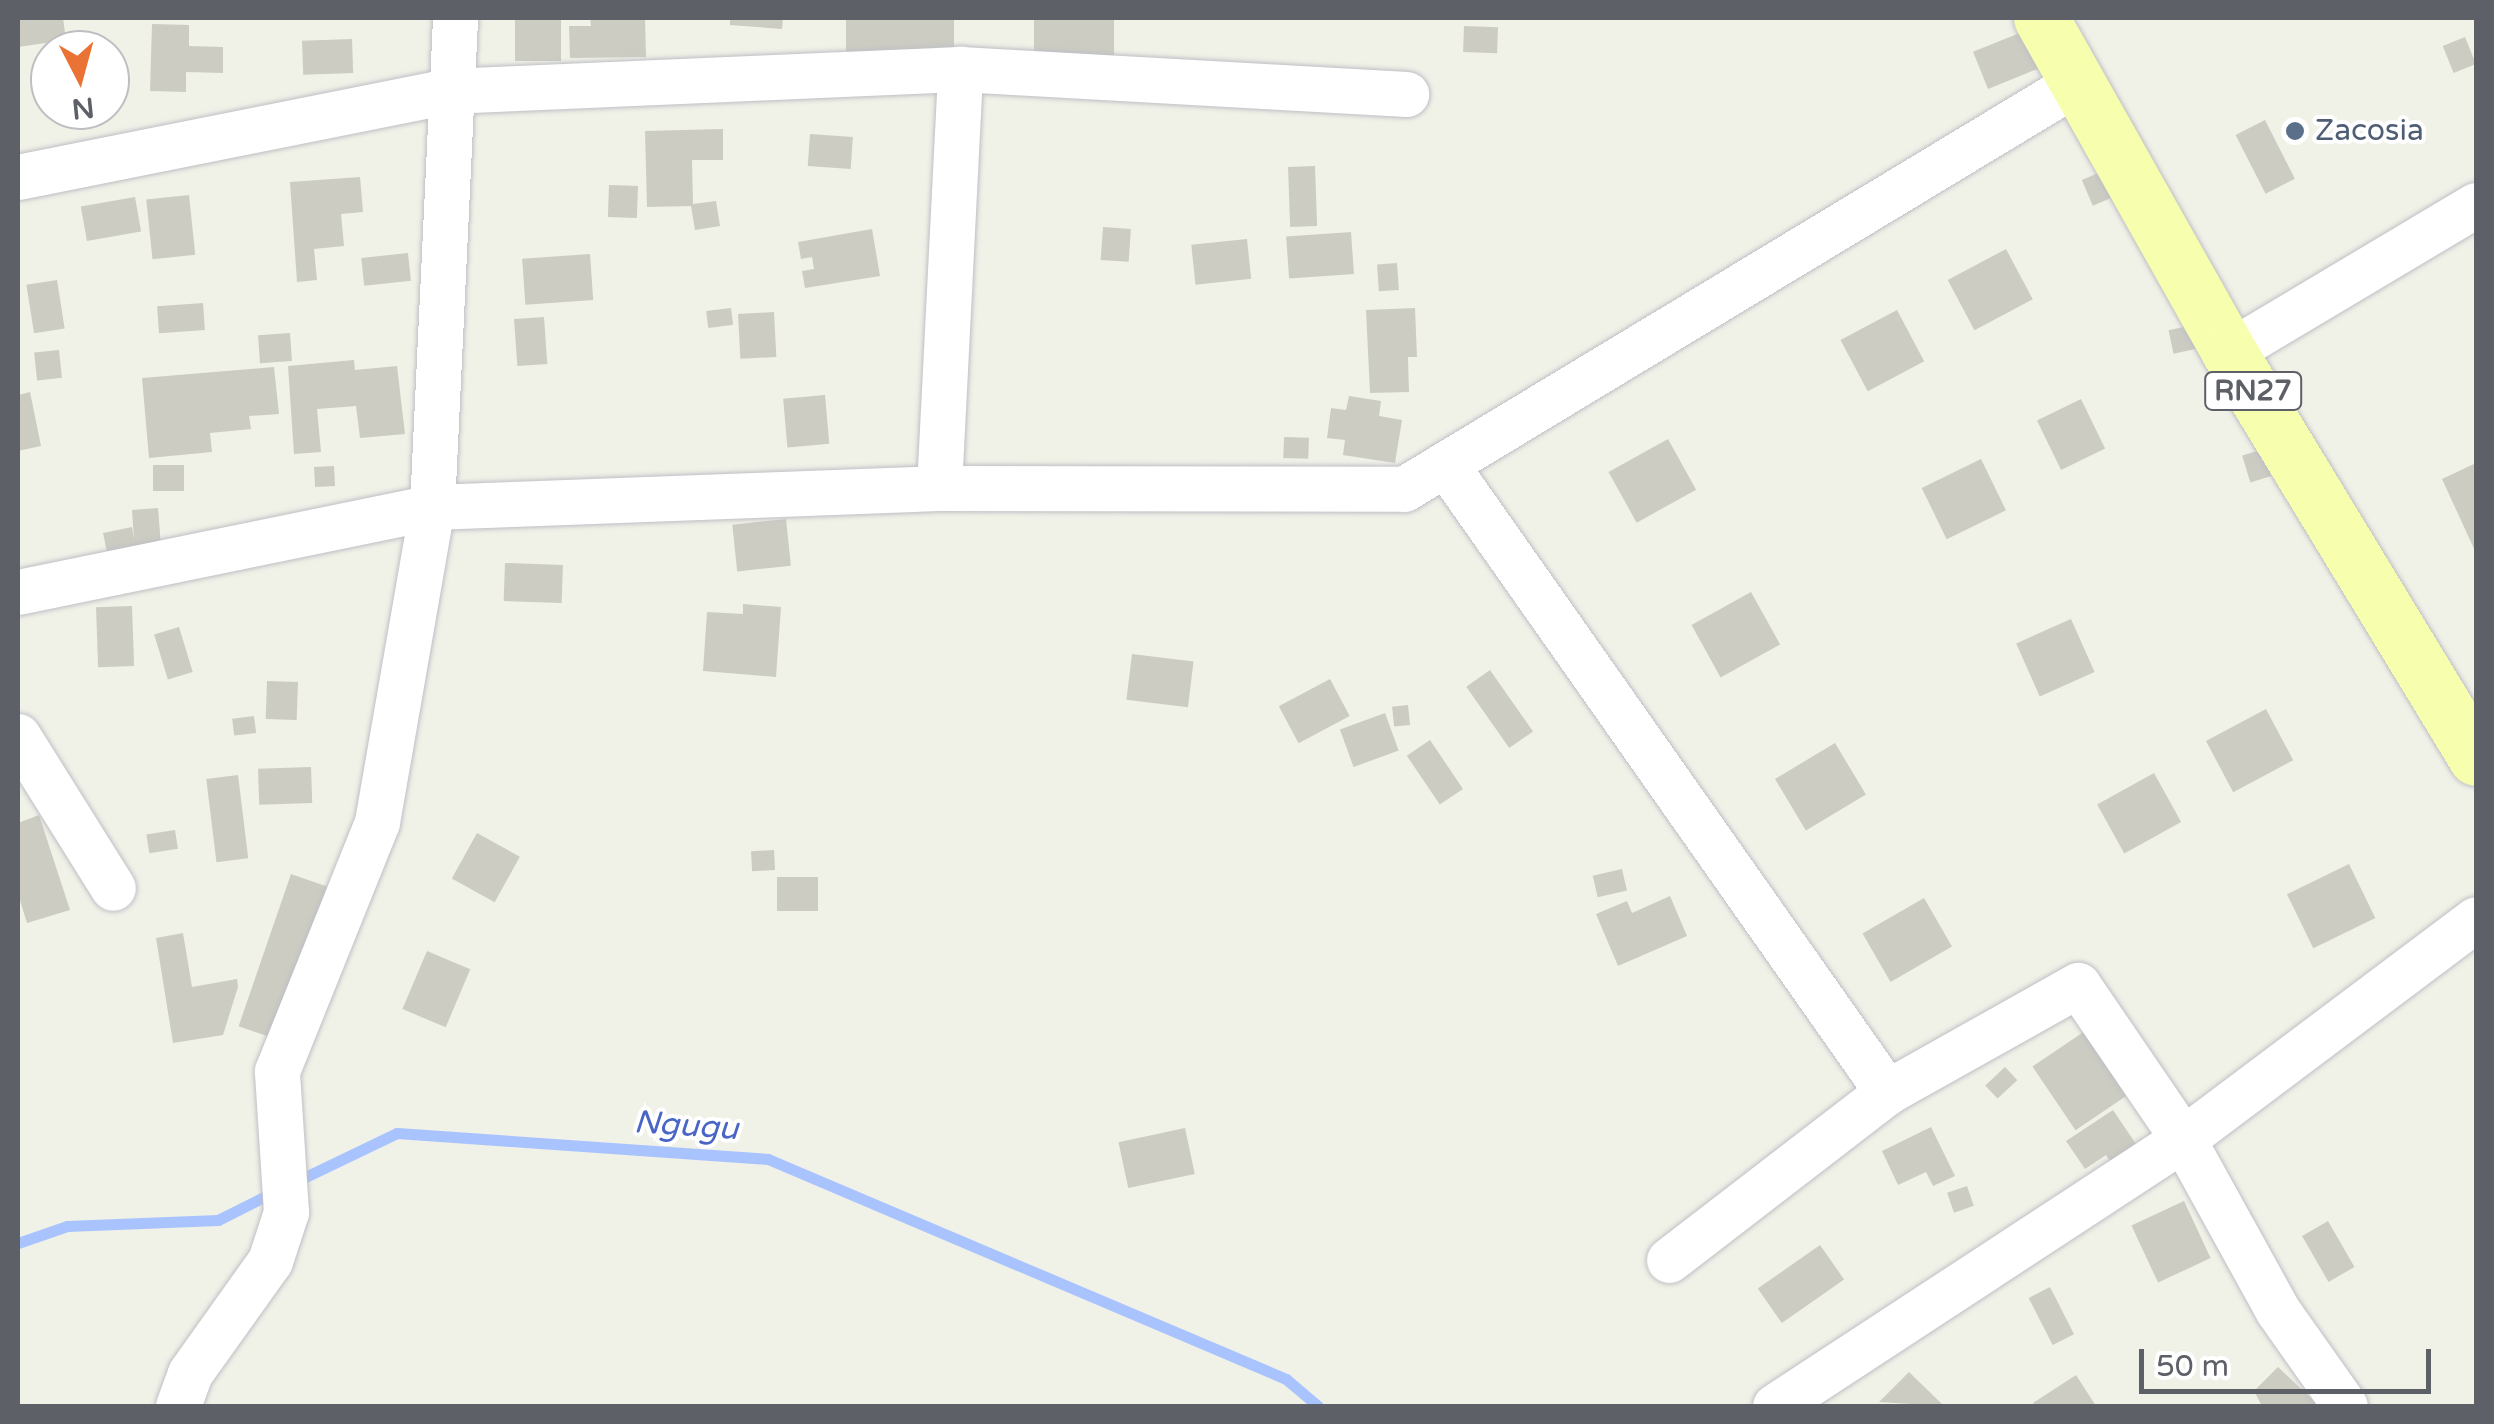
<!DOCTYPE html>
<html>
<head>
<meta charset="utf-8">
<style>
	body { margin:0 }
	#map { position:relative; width:2494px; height:1424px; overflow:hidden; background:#f0f1e7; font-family:"Varela Round",sans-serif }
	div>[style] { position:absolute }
	.stream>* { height:11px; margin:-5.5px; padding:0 5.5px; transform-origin:5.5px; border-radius:5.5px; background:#a9c3ff }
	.building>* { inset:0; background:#ccccc3; transform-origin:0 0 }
	.roads { filter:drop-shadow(0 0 2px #bebfc5) drop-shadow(0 0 2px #bebfc5) }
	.minor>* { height:45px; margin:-22.5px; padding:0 22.5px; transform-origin:22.5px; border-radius:22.5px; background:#fff }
	.major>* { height:55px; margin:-27.5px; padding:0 27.5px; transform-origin:27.5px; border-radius:27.5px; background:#f7ffae }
	.dots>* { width:28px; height:28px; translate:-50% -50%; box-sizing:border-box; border:5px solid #fff; border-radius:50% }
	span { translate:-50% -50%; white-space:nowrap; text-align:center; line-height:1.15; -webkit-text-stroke:8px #fff; paint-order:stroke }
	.shield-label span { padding:2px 8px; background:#fff; border:2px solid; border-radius:8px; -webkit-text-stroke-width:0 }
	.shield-label { font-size:28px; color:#5e6067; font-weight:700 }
	.service-label { font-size:30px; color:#4e5e75 }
	.left { translate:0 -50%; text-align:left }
	.water-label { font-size:32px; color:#4965c5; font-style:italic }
	.frame { position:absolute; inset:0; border:20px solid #5e6067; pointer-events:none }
	.north { position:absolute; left:30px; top:30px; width:100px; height:100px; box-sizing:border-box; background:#fff; border:2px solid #bfbfc2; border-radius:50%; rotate:174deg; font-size:28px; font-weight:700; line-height:40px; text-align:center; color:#5e6067 }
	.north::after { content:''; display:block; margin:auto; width:35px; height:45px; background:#ea7234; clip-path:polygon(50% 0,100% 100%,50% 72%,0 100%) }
	.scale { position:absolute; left:2139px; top:1349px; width:292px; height:45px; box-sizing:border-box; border:5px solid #5e6067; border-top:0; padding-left:12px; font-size:30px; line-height:35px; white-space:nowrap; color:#5e6067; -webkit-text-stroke:8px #fff; paint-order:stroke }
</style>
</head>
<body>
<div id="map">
	<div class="stream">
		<i style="left:295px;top:1182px;width:113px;rotate:-25.7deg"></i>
		<i style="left:397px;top:1133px;width:372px;rotate:4deg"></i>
		<i style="left:768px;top:1159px;width:563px;rotate:23.01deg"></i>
		<i style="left:1286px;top:1379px;width:42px;rotate:40.2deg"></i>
		<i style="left:18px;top:1243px;width:52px;rotate:-19.1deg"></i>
		<i style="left:67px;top:1226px;width:151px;rotate:-2.3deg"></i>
		<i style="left:218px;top:1220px;width:63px;rotate:-26.6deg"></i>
	</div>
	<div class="building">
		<i style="clip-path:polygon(18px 18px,63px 18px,66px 40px,18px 47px)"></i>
		<i style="left:515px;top:18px;width:46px;height:43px"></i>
		<i style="clip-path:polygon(590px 18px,645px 18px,646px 57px,570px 58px,569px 26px,591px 26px)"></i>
		<i style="clip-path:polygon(730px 18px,783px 18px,782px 29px,730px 25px)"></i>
		<i style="left:846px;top:18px;width:108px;height:43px"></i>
		<i style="left:1034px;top:18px;width:80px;height:38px"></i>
		<i style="clip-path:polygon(152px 24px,189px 25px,189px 46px,223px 47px,223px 73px,186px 72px,186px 92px,150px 91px)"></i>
		<i style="left:1464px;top:26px;width:34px;height:26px;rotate:2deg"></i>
		<i style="left:2037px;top:26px;width:40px;height:69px;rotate:68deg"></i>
		<i style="left:2465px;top:37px;width:29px;height:24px;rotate:68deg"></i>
		<i style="left:352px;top:39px;width:34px;height:50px;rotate:88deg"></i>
		<i style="left:2265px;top:120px;width:66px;height:33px;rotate:63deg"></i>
		<i style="clip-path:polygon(723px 129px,723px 160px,692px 160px,693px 204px,716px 201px,720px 226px,695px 230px,691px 206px,647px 207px,645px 131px)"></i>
		<i style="left:810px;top:134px;width:43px;height:32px;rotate:4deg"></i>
		<i style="left:1315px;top:166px;width:60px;height:27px;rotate:88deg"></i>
		<i style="left:2103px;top:171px;width:28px;height:23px;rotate:67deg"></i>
		<i style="clip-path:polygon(360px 177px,363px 212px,341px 214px,344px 246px,314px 249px,317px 280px,297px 282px,290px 182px)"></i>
		<i style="left:609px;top:185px;width:29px;height:32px;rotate:2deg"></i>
		<i style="left:189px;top:195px;width:60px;height:43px;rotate:84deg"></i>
		<i style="left:135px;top:197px;width:35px;height:55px;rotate:80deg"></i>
		<i style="left:1103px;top:227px;width:28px;height:33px;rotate:4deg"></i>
		<i style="clip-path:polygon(872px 229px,880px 276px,805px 288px,802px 271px,814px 269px,812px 257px,801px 259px,798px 242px)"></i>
		<i style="left:1351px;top:232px;width:42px;height:65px;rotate:86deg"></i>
		<i style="left:1247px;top:239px;width:40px;height:56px;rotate:84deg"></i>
		<i style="left:2006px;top:249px;width:57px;height:66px;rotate:62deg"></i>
		<i style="left:408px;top:253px;width:28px;height:47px;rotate:84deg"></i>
		<i style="left:590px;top:254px;width:46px;height:68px;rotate:86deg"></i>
		<i style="left:1397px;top:263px;width:27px;height:20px;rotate:86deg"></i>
		<i style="left:57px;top:280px;width:49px;height:31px;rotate:81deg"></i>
		<i style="left:203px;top:303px;width:27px;height:46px;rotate:86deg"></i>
		<i style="left:731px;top:308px;width:17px;height:25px;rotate:83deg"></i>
		<i style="clip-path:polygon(1415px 308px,1417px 357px,1408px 357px,1409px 392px,1370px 393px,1366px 310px)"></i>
		<i style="left:1897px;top:310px;width:58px;height:64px;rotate:62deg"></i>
		<i style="left:774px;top:312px;width:45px;height:36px;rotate:87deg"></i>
		<i style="left:544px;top:317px;width:47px;height:30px;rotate:86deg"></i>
		<i style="left:2193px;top:325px;width:24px;height:25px;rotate:78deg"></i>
		<i style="left:290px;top:333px;width:28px;height:32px;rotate:86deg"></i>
		<i style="left:59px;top:350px;width:28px;height:25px;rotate:84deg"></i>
		<i style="clip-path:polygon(354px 360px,355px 370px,397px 366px,405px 434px,360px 438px,356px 406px,317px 409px,321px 452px,294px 454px,288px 366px)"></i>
		<i style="clip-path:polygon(274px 367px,279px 414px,249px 416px,251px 429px,210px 433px,212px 452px,149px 458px,142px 378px)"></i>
		<i style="clip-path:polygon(30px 392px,41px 446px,18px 451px,18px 395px)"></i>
		<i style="left:825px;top:395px;width:49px;height:42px;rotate:85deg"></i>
		<i style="clip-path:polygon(1349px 396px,1381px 401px,1379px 416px,1402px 420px,1395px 463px,1343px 455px,1345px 440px,1327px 438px,1331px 408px,1346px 410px)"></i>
		<i style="left:2081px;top:399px;width:55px;height:49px;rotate:64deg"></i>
		<i style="left:1284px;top:437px;width:25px;height:21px;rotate:2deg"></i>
		<i style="left:1668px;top:439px;width:58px;height:68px;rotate:61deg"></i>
		<i style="left:2267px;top:448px;width:28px;height:26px;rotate:73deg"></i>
		<i style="left:1981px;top:459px;width:57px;height:66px;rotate:64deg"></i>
		<i style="clip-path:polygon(2476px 463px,2476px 553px,2442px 479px)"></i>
		<i style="left:153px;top:465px;width:31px;height:26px"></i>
		<i style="left:334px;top:466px;width:20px;height:20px;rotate:87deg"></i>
		<i style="clip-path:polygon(158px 508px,161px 546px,108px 557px,103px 533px,132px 527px,134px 539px,132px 510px)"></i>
		<i style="left:786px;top:519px;width:47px;height:54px;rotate:84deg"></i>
		<i style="left:505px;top:563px;width:58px;height:38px;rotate:2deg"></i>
		<i style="left:1751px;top:592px;width:60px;height:68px;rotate:61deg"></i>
		<i style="clip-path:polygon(743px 604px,781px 607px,776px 677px,703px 671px,707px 612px,743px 614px)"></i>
		<i style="left:132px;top:606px;width:60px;height:36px;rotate:88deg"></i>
		<i style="left:2071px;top:619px;width:58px;height:60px;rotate:66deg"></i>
		<i style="left:179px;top:627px;width:47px;height:26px;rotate:73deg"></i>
		<i style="left:1132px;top:654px;width:62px;height:46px;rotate:7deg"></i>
		<i style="left:1490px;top:670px;width:75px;height:29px;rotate:55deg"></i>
		<i style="left:1330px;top:679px;width:42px;height:58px;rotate:62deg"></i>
		<i style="left:267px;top:681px;width:31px;height:38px;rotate:2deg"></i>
		<i style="left:1408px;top:705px;width:20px;height:16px;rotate:84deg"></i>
		<i style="left:2266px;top:709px;width:58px;height:68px;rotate:62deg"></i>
		<i style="left:1385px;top:713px;width:40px;height:48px;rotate:70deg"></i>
		<i style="left:254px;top:716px;width:17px;height:22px;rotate:83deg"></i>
		<i style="left:1430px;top:740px;width:59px;height:28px;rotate:56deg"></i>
		<i style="left:1835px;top:743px;width:60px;height:70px;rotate:59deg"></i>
		<i style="left:311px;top:767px;width:36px;height:53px;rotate:88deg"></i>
		<i style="left:2154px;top:773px;width:56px;height:65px;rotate:61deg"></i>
		<i style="left:238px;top:775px;width:84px;height:32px;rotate:83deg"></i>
		<i style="clip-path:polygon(39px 815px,70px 910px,27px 923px,18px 894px,18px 823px)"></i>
		<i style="left:175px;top:830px;width:19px;height:29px;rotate:81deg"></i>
		<i style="left:477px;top:833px;width:49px;height:52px;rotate:29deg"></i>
		<i style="left:774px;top:850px;width:20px;height:23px;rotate:87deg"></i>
		<i style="left:2349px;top:864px;width:60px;height:69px;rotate:64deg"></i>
		<i style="left:1622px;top:869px;width:22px;height:30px;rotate:77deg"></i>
		<i style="left:291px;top:874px;width:42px;height:161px;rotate:19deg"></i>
		<i style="left:777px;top:877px;width:41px;height:34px"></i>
		<i style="clip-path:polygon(1670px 896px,1687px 936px,1618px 966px,1596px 914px,1627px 901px,1632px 913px)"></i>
		<i style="left:1924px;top:898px;width:56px;height:71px;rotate:60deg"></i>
		<i style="clip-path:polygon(183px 933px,192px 987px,237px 979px,238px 987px,223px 1035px,173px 1043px,156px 938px)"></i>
		<i style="left:427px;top:951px;width:47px;height:63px;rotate:23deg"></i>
		<i style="left:2088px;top:1029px;width:77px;height:67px;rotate:56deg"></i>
		<i style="left:2005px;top:1067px;width:18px;height:27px;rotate:47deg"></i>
		<i style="clip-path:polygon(2113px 1110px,2138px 1147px,2112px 1164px,2106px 1155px,2085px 1169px,2066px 1141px)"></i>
		<i style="clip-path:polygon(1931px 1127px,1955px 1176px,1933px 1186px,1926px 1172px,1898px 1185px,1882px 1151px)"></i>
		<i style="left:1185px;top:1128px;width:47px;height:68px;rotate:78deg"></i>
		<i style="left:1967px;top:1186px;width:21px;height:21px;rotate:71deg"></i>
		<i style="left:2184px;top:1201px;width:63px;height:58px;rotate:65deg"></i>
		<i style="left:2328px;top:1221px;width:53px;height:30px;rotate:60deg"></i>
		<i style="left:1820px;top:1245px;width:42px;height:76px;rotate:55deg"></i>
		<i style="left:2050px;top:1287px;width:53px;height:24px;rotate:63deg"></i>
		<i style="clip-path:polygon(2278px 1367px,2319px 1406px,2262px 1406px,2254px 1391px)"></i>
		<i style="clip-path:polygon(1909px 1372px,1944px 1406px,1879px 1402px)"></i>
		<i style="clip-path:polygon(2076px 1375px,2096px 1406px,2035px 1406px,2033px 1403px)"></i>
	</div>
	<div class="roads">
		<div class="minor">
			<i style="left:18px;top:177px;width:439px;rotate:-11.3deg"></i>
			<i style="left:448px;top:91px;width:512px;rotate:-2.46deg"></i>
			<i style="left:960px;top:69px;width:447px;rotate:3.2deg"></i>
			<i style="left:2229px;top:352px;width:287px;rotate:-30.8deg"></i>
			<i style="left:1446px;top:465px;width:767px;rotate:54.88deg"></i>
			<i style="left:939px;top:488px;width:420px;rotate:-87.1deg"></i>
			<i style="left:18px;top:592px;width:423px;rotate:-11.6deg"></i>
			<i style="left:432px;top:507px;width:507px;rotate:-2.15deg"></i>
			<i style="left:939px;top:488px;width:465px;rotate:0.1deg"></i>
			<i style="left:1404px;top:489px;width:787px;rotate:-31.13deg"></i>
			<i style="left:18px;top:736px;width:179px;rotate:58deg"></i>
			<i style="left:1669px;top:1260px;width:275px;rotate:-37.6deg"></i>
			<i style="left:1887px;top:1092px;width:219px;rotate:-29.3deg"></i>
			<i style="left:2078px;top:985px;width:186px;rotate:55.7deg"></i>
			<i style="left:2183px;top:1139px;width:196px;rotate:61.1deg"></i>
			<i style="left:2278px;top:1311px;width:116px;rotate:54.8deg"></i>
			<i style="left:178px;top:1406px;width:35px;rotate:-70deg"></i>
			<i style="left:190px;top:1373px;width:138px;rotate:-54.5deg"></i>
			<i style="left:270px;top:1261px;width:52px;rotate:-71.9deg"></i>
			<i style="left:286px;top:1212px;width:141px;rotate:-93.7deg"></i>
			<i style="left:277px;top:1071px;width:268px;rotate:-68.1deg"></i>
			<i style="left:377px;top:822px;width:320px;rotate:-80.1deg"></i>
			<i style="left:432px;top:507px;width:490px;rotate:-87.3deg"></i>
			<i style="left:1775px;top:1406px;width:488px;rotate:-33.2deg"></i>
			<i style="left:2183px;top:1139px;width:366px;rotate:-36.9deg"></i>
		</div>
		<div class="major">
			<i style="left:2041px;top:18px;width:383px;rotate:60.6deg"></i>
			<i style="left:2229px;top:352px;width:475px;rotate:58.7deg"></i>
		</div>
	</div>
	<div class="dots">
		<i style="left:2295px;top:131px;background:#5c6f8a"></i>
	</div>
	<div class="shield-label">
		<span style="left:2253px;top:391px">RN27</span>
	</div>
	<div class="service-label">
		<span class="left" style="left:2315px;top:131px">Zacosia</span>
	</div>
	<div class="water-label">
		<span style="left:686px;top:1126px;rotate:4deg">Ngugu</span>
	</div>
	<div class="frame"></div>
	<div class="north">N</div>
	<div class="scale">50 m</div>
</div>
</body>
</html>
